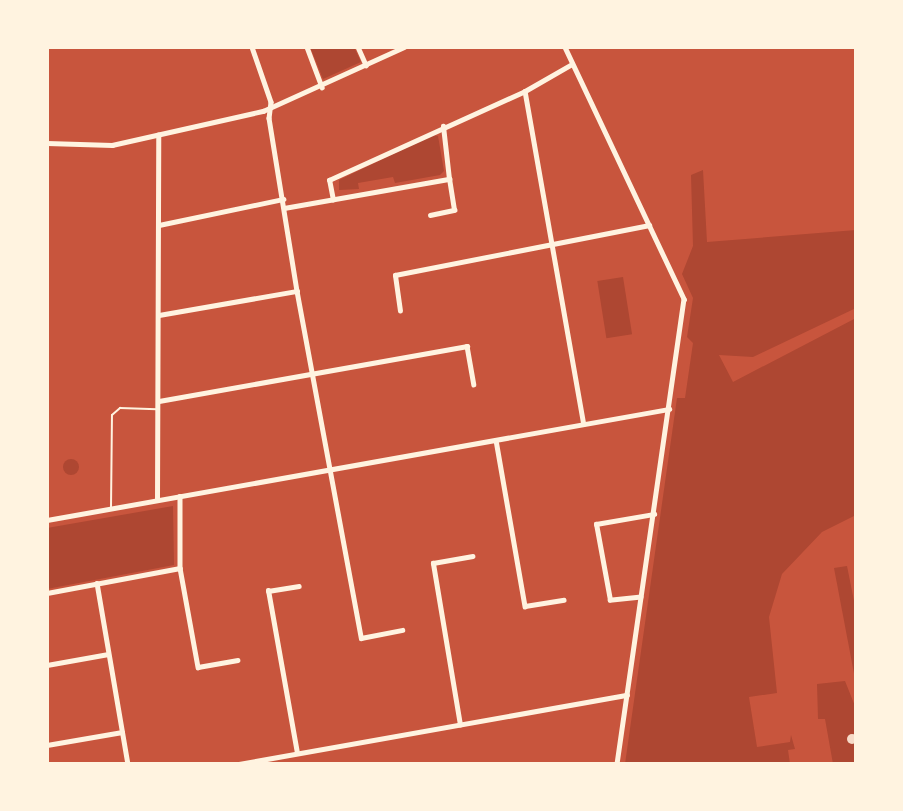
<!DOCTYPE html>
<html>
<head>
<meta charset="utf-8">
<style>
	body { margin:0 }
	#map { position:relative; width:903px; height:811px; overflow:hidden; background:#c8553d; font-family:Karla,sans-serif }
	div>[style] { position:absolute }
	.green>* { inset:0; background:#ae4732; transform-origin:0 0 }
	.round { border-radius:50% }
	.building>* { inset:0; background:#f7dbc8 }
	.service>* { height:2px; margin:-1px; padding:0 1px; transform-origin:1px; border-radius:1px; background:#fff3e0 }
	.minor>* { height:4.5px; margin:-2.25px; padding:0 2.25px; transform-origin:2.25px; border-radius:2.25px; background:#fff3e0 }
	span { translate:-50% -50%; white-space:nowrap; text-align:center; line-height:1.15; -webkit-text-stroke:7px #fff3e0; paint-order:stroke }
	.frame { position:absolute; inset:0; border:49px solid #fff3e0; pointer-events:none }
</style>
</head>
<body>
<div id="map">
	<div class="green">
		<i style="clip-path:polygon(310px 47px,354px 47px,361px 62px,323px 79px)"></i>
		<i style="clip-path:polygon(433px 135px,438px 136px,444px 171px,440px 175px,395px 183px,393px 177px,358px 183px,359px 189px,339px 190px,339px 180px)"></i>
		<i style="clip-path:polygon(703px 170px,707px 242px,856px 230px,856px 308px,753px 357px,719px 355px,733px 382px,856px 318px,856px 515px,822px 532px,782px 574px,769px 617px,777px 693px,749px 697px,757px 747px,790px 742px,791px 735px,795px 749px,788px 750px,790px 764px,625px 764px,677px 398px,685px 398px,693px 343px,687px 337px,693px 298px,682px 274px,693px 246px,691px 175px)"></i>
		<i style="left:623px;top:277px;width:58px;height:26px;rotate:81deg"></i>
		<i class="round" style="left:63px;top:459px;width:16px;height:16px"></i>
		<i style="clip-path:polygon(173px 506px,174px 565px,47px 589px,47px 528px)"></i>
		<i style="clip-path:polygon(847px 566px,856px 611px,856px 684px,834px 568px)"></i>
		<i style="clip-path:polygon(845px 681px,855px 706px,856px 764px,833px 764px,825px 719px,818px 719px,817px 684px)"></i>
	</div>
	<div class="building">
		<i class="round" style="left:847px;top:734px;width:10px;height:10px"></i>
	</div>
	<div class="service">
		<i style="left:111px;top:508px;width:93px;rotate:-89.4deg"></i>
		<i style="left:112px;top:415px;width:11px;rotate:-41deg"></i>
		<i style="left:120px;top:408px;width:37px;rotate:2deg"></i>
	</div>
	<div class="minor">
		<i style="left:252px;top:47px;width:58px;rotate:70.9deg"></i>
		<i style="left:271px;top:102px;width:16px;rotate:97deg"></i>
		<i style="left:269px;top:118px;width:175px;rotate:80.8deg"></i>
		<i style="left:297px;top:291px;width:353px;rotate:79.5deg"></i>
		<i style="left:361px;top:638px;width:42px;rotate:-11deg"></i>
		<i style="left:307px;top:47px;width:43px;rotate:69.4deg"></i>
		<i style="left:358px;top:47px;width:20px;rotate:66deg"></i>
		<i style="left:565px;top:47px;width:279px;rotate:64.7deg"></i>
		<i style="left:684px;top:299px;width:470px;rotate:98.2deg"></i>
		<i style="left:525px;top:91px;width:338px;rotate:80deg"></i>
		<i style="left:47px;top:143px;width:65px;rotate:1.8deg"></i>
		<i style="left:112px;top:145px;width:155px;rotate:-12.7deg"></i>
		<i style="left:263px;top:111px;width:155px;rotate:-24.4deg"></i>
		<i style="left:333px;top:200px;width:20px;rotate:-101deg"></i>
		<i style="left:329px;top:180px;width:215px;rotate:-24.4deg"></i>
		<i style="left:525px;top:91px;width:54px;rotate:-29.9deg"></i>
		<i style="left:284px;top:208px;width:168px;rotate:-10deg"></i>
		<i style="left:449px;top:179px;width:53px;rotate:-96.5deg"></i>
		<i style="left:430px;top:215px;width:25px;rotate:-12deg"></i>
		<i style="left:454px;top:210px;width:31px;rotate:-99deg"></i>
		<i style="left:159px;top:225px;width:127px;rotate:-11.8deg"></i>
		<i style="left:400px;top:311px;width:36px;rotate:-98deg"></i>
		<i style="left:395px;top:275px;width:259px;rotate:-11.1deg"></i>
		<i style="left:159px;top:315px;width:140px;rotate:-9.9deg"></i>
		<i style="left:159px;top:401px;width:313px;rotate:-10.1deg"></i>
		<i style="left:467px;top:346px;width:39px;rotate:80deg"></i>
		<i style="left:496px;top:440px;width:169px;rotate:80.1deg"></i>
		<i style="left:525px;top:606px;width:39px;rotate:-9deg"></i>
		<i style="left:180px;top:496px;width:72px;rotate:90deg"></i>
		<i style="left:180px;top:568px;width:101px;rotate:79.7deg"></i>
		<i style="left:198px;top:667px;width:40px;rotate:-10deg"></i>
		<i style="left:157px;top:500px;width:365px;rotate:-89.8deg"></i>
		<i style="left:47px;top:520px;width:632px;rotate:-10.12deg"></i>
		<i style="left:97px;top:583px;width:184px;rotate:80.3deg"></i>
		<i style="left:47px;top:593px;width:135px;rotate:-10.6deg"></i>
		<i style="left:641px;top:597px;width:31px;rotate:174deg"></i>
		<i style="left:610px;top:600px;width:77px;rotate:-100.4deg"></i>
		<i style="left:596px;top:524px;width:59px;rotate:-9.8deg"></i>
		<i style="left:47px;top:665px;width:62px;rotate:-10.2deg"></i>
		<i style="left:460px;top:725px;width:164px;rotate:-99.5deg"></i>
		<i style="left:433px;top:563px;width:40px;rotate:-10deg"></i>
		<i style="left:47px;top:745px;width:76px;rotate:-9.8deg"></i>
		<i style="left:297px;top:753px;width:165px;rotate:-100.1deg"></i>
		<i style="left:268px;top:591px;width:31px;rotate:-9deg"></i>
		<i style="left:239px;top:764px;width:394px;rotate:-10.1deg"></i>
	</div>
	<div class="frame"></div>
</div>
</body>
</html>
